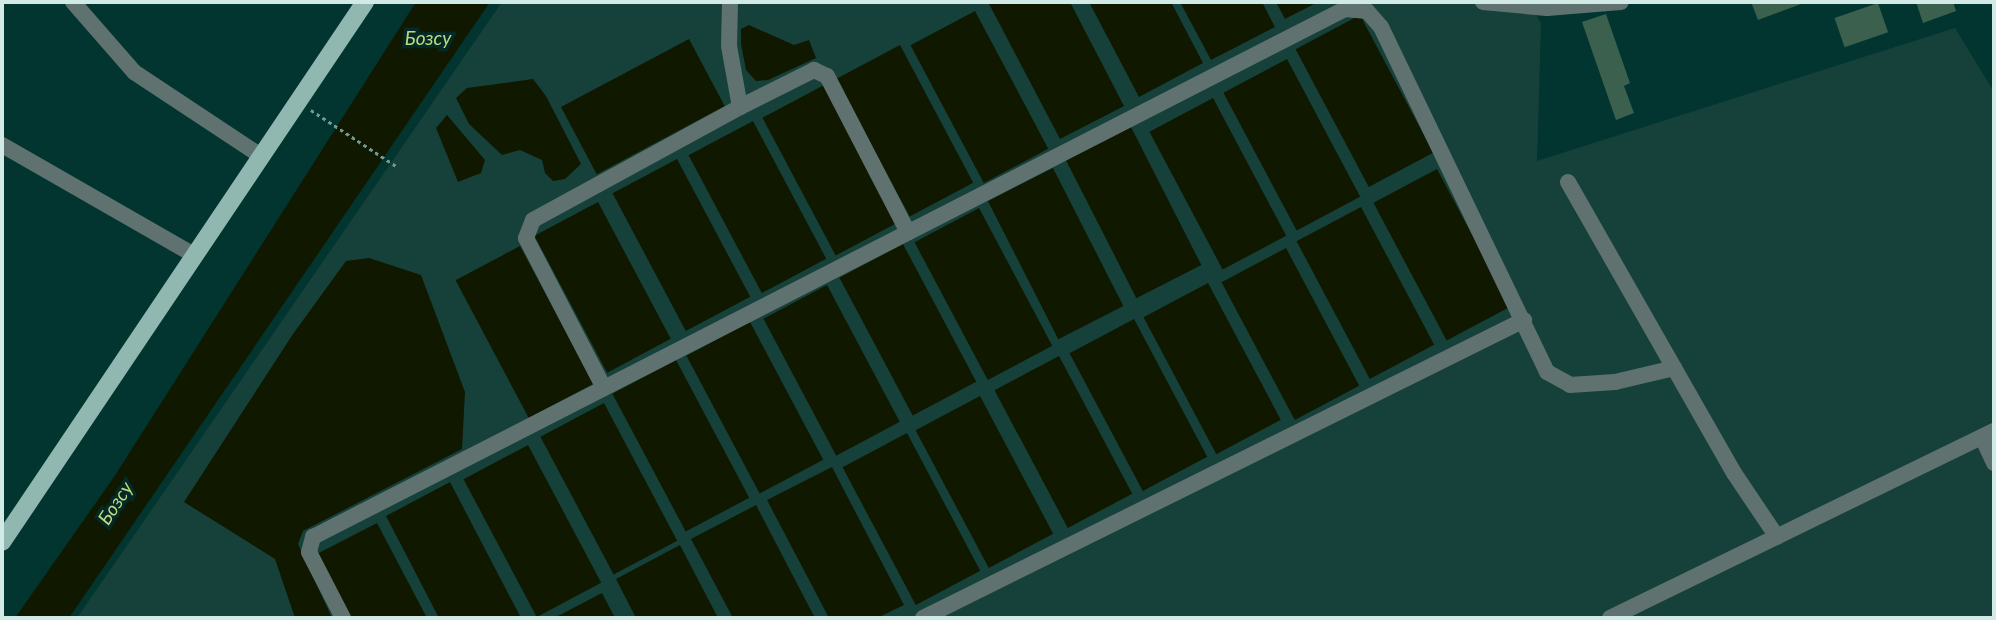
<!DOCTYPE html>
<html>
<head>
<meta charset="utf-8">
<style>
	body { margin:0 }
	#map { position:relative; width:1996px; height:620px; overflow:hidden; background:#02352f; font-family:Lato,sans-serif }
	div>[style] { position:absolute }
	.built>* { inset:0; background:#16413b }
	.water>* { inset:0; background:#101800; transform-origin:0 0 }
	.building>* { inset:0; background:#3b604e; transform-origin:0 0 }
	.path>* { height:2.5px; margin-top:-1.25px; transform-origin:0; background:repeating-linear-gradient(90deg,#749893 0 3.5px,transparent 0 7px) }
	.minor>* { height:16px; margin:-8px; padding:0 8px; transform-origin:8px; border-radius:8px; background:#5f726f }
	.major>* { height:18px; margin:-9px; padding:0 9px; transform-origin:9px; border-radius:9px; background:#90b8b1 }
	span { translate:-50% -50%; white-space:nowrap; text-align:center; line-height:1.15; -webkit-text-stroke:7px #052925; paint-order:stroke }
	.water-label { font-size:19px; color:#bed980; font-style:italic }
	.frame { position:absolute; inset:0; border:4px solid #d2eae5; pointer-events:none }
</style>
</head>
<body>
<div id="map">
	<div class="built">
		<i style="clip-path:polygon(502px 2px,1544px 2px,1544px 16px,1536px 14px,1541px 24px,1537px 161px,1955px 28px,1994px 92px,1994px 618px,77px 618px)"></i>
	</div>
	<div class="water">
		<i style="clip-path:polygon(416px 2px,490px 2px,69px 618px,15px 618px,114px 477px)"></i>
		<i style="clip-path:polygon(988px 2px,1070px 2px,1124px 106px,1060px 139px)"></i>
		<i style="clip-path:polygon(1089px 2px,1171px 2px,1203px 63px,1139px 97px)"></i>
		<i style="clip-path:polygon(1180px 2px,1262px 2px,1275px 27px,1211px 60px)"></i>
		<i style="clip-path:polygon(1276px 2px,1318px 2px,1285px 19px)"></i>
		<i style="left:975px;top:11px;width:156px;height:73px;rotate:62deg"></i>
		<i style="left:1360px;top:15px;width:156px;height:73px;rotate:62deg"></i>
		<i style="clip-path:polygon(749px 25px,794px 45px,809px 40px,816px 58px,768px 80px,756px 81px,746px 70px,741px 44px,741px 29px)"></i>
		<i style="left:689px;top:39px;width:76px;height:145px;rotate:62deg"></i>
		<i style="left:900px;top:45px;width:156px;height:72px;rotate:62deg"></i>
		<i style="left:1287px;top:59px;width:156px;height:72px;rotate:62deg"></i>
		<i style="clip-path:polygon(533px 79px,546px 96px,581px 164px,565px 179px,553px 181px,545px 173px,542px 160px,520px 150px,502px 155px,469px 124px,456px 98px,467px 88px)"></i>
		<i style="left:826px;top:84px;width:156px;height:72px;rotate:62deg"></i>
		<i style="left:1213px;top:98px;width:156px;height:72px;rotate:62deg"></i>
		<i style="clip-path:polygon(447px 115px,485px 160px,481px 173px,458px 182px,436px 128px)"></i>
		<i style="left:753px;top:121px;width:156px;height:73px;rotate:62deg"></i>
		<i style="left:1131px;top:127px;width:155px;height:73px;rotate:63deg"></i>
		<i style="left:677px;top:159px;width:156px;height:73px;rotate:62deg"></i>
		<i style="left:1053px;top:168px;width:155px;height:73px;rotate:63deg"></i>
		<i style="left:1437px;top:169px;width:156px;height:72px;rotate:62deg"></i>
		<i style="left:598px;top:202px;width:155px;height:72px;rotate:62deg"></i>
		<i style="left:1361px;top:207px;width:156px;height:73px;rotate:62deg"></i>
		<i style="left:979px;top:208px;width:156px;height:73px;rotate:62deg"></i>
		<i style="left:903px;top:244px;width:156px;height:72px;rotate:62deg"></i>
		<i style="left:520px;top:246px;width:156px;height:73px;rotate:62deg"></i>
		<i style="left:1286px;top:248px;width:156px;height:73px;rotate:62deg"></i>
		<i style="clip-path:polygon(369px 258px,421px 275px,465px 392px,462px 449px,303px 531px,298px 544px,332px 618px,295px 618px,275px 559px,184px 502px,293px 334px,346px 261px)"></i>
		<i style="left:1208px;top:283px;width:155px;height:73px;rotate:62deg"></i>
		<i style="left:827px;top:285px;width:155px;height:72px;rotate:62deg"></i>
		<i style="left:1134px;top:319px;width:156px;height:73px;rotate:62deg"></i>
		<i style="left:750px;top:322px;width:156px;height:72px;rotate:62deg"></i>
		<i style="left:1059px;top:356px;width:156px;height:73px;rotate:62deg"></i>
		<i style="left:676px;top:360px;width:156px;height:72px;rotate:62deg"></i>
		<i style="left:980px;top:396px;width:156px;height:73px;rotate:62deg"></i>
		<i style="left:604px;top:403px;width:156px;height:72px;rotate:62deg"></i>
		<i style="left:907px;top:433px;width:156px;height:73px;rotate:62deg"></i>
		<i style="left:528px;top:445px;width:156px;height:73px;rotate:62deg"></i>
		<i style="clip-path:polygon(832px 467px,904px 605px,877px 618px,829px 618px,767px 500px)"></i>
		<i style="clip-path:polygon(450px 482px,521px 618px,439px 618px,386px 516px)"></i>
		<i style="clip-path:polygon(756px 505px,815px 618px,733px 618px,691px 539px)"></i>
		<i style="clip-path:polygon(377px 523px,427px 618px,345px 618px,313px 556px)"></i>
		<i style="clip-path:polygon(680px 545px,718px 618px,636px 618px,616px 579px)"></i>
		<i style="clip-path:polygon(602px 593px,615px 618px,554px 618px)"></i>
	</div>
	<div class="building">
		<i style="clip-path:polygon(1751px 2px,1804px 2px,1804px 3px,1758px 20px)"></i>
		<i style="clip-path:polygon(1916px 2px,1953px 2px,1956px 11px,1923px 23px)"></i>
		<i style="left:1878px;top:3px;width:31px;height:46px;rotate:71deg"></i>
		<i style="clip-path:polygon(1606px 14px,1630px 83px,1624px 86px,1634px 113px,1616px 120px,1582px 22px)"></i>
	</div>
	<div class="path">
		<i style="left:311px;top:110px;width:102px;rotate:33.4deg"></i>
	</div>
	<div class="minor">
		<i style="left:73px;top:2px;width:93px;rotate:48.9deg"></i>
		<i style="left:134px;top:72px;width:152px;rotate:33.5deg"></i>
		<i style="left:730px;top:2px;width:44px;rotate:91.3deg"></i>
		<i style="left:729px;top:46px;width:62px;rotate:79.8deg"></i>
		<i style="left:1483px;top:2px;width:64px;rotate:5.4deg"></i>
		<i style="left:1547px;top:8px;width:74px;rotate:-4.6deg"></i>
		<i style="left:2px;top:145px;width:221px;rotate:29.8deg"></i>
		<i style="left:1568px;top:182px;width:335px;rotate:60.3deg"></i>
		<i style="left:1734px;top:473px;width:77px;rotate:56.1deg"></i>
		<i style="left:604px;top:388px;width:169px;rotate:-117.5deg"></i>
		<i style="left:526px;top:238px;width:19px;rotate:-69deg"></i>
		<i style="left:533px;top:220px;width:236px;rotate:-28.6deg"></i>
		<i style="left:740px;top:107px;width:83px;rotate:-26.6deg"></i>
		<i style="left:814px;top:70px;width:14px;rotate:25deg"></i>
		<i style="left:827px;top:76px;width:176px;rotate:62.6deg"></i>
		<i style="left:1982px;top:437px;width:29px;rotate:65deg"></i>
		<i style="left:343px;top:618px;width:74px;rotate:-117.3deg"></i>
		<i style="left:309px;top:552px;width:16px;rotate:-75deg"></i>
		<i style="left:313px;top:537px;width:1159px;rotate:-27.1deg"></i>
		<i style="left:1345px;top:9px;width:22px;rotate:5deg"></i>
		<i style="left:1367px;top:11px;width:21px;rotate:49deg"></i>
		<i style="left:1381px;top:27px;width:383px;rotate:64.3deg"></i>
		<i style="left:1547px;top:372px;width:26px;rotate:29deg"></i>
		<i style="left:1570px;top:385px;width:45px;rotate:-3.8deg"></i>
		<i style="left:1615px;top:382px;width:61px;rotate:-13.3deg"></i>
		<i style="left:923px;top:618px;width:671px;rotate:-26.37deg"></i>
		<i style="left:1610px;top:618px;width:427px;rotate:-26deg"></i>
	</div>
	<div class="major">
		<i style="left:2px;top:542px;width:651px;rotate:-56.09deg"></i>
	</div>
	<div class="water-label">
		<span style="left:428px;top:38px">Бозсу</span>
		<span style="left:115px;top:503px;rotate:-57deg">Бозсу</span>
	</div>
	<div class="frame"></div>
</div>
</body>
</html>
